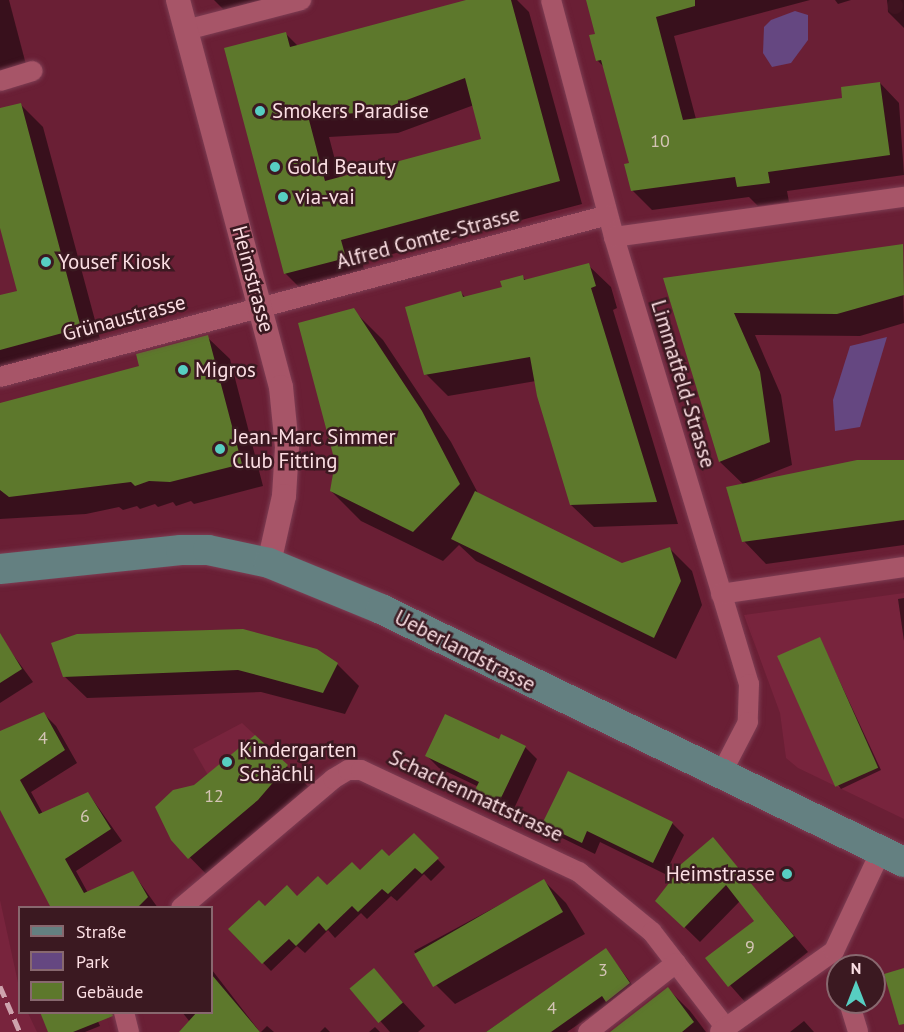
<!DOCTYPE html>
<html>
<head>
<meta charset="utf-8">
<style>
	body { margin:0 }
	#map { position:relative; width:904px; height:1032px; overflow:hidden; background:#6a1f35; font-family:"PT Sans",sans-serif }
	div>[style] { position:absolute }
	.built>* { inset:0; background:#78243d }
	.round { border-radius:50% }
	.green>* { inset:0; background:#654781 }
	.shadow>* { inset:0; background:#0007 }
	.building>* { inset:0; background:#5d782c; transform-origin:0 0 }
	.roads { filter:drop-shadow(0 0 2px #7d3e54) drop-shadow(0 0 2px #7d3e54) }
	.minor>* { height:20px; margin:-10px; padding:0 10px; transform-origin:10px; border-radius:10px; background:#a75568 }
	.tertiary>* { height:24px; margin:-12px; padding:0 12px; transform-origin:12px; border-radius:12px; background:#a75568 }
	.primary>* { height:30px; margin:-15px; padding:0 15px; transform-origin:15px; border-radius:15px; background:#648081 }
	.rail>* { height:4.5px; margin-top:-2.25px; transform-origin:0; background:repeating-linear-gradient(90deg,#cea3ad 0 12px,transparent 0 18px) }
	.dots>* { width:16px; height:16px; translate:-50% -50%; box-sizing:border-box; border:3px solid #3b1921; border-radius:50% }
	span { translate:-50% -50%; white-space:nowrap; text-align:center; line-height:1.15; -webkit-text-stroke:5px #3b1921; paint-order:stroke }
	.number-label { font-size:18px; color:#d4c4b5 }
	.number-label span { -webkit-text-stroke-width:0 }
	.poi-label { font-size:21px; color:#fbdee3 }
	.left { translate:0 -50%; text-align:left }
	.right { translate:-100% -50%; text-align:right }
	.street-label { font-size:21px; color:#fbdee3 }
	.legend { position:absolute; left:18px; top:906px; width:195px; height:108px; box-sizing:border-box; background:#3b1921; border:2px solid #88686f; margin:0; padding:8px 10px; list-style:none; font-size:18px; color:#fbdee3 }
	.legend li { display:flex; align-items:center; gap:12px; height:30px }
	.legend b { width:30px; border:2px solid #88686f }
	.north { position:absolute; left:826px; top:954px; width:60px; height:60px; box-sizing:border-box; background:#3b1921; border:2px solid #88686f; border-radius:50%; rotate:0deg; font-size:16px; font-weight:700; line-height:24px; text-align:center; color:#fbdee3 }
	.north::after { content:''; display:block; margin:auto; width:21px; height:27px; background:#57cec2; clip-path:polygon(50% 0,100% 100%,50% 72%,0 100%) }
</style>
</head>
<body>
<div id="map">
	<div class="built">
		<i class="round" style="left:887px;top:-2px;width:16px;height:16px"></i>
		<i style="clip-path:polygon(904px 593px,904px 819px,798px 768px,786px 758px,780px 713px,744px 615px)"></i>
		<i style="clip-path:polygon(242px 723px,255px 735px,275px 780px,234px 821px,193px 749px)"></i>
		<i style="clip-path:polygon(0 900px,19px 987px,20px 1012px,28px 1013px,37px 1032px,0 1032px)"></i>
	</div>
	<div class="green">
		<i style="clip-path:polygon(795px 11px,808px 15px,808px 40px,791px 63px,772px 67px,763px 53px,764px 27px,771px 20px)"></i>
		<i style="clip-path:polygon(887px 337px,860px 427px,835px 431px,833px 400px,850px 346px)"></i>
	</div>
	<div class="shadow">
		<i style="clip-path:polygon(0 0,9px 0,29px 76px,0 83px)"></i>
		<i style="clip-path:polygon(214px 0,291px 0,232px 18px)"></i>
		<i style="clip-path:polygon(evenodd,469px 0,517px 0,529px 12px,582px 204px,362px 262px,367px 280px,308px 296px,285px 273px,285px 33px,298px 46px,469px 0,474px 105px,483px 140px,340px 179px,329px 137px,398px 133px,474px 105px)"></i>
		<i style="clip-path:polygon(587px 0,810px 0,674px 36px,696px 119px,844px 99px,880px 83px,899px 103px,904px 175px,787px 191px,789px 202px,758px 206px,749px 197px,652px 210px,632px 190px,630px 164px,605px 68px,597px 60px,597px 35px)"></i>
		<i style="clip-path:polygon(835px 0,851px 0,838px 4px)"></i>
		<i style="clip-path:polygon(887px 0,904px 0,904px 28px,888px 12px)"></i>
		<i style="clip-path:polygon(21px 105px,43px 127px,103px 350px,0 378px,0 297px,19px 292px,0 222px,0 110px)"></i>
		<i style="clip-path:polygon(902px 246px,904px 323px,860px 336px,755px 335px,781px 395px,792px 465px,746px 483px,904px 461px,904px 545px,766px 564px,744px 541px,744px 485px,720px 462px,665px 279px)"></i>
		<i style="clip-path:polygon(588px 265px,611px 287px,617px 308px,613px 310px,678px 524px,594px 527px,571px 505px,536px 381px,448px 396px,426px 374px,461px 293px,466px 298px,503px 288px,522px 277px,527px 281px)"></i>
		<i style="clip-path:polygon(353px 310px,383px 340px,451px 442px,479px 495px,622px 564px,670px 549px,692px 571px,702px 605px,676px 659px,476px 561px,459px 545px,443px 561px,361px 521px,331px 491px)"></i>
		<i style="clip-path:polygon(207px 337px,230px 359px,263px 486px,194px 504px,191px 501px,176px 506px,173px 502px,158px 507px,155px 504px,140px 509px,137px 506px,123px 510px,119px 507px,86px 514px,0 519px,0 405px,141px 367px)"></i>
		<i style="clip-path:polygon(904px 598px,904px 641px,898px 599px)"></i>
		<i style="clip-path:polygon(820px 639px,881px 770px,841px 789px,838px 785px)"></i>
		<i style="clip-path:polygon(6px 645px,33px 682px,0 703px,0 647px)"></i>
		<i style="clip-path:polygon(337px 664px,359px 686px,345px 714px,261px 692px,87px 698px,64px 676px)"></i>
		<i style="clip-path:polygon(44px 714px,56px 726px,77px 763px,31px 792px,43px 814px,88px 793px,122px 841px,76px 871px,88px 893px,133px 873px,158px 908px,55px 908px,0 807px,0 733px)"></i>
		<i style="clip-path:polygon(255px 737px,310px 788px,212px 880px,172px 839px,195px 786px)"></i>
		<i style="clip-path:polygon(499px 741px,525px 747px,537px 759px,512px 813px,489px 802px,477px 790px,479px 787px,439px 768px,427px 756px)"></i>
		<i style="clip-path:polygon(544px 823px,672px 823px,684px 835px,665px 874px,600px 842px,595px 854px,556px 835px)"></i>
		<i style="clip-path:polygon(414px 835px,445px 867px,431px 881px,424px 874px,397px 901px,391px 896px,367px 919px,361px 913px,335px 938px,328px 930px,305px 953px,297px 946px,271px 971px,230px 929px,265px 908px,327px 888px,389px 858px)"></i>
		<i style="clip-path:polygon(713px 839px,808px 952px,745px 1002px,707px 959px,756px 921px,740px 901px,700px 942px,657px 900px,677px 875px,674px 872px)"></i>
		<i style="clip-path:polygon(544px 881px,566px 903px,585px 934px,455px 1004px,433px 982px,414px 951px)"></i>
		<i style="clip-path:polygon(606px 950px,637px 991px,610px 1003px,567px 1032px,486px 1032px)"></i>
		<i style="clip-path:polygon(212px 970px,260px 1032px,181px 1032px,190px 1022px,182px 1012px,212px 1012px)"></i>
		<i style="clip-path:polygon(373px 970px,425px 1026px,418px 1032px,390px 1032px,351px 988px)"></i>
		<i style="clip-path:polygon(668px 989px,690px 1011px,706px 1032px,631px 1032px)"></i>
		<i style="clip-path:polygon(94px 1012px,100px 1026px,85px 1032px,49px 1032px)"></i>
		<i style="clip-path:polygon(804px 1021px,814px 1032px,790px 1032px)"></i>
		<i style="clip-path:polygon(267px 1026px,274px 1032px,261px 1032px)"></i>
		<i style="clip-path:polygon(325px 1027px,330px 1032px,320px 1032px)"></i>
		<i style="clip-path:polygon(375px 1027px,380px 1032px,369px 1032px)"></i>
	</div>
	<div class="building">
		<i style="clip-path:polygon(evenodd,466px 0,511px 0,560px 181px,341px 240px,346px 258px,284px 274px,224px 48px,286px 32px,290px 47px,466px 0,465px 78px,481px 139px,325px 181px,308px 116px,375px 112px,465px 78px)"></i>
		<i style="clip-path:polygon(586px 0,695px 0,695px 6px,656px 17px,683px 120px,842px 98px,841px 87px,880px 82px,890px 155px,768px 172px,770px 183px,737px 187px,735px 177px,631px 191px,624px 164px,629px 163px,601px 60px,596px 61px,589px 35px,595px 34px)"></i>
		<i style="clip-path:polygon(21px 103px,81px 328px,0 350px,0 295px,17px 291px,0 228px,0 108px)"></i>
		<i style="clip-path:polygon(903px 244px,904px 295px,837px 314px,734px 313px,760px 372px,770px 442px,719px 462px,663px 278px)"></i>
		<i style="clip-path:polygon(589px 263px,596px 286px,591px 288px,657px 502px,570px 505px,537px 396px,530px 357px,424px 375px,405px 307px,461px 291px,463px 297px,502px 287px,500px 281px,523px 275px,524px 280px)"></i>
		<i style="clip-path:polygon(354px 308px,422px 411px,460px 484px,413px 532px,330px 491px,335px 462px,298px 323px)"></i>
		<i style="clip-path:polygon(208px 335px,242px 464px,170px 482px,149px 481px,135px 486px,131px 482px,9px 497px,0 490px,0 403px,139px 366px,136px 354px)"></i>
		<i style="clip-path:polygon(857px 460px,904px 460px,904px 520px,742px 542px,726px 487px)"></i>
		<i style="clip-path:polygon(475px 491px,622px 563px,670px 547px,681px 581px,654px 638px,451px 539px)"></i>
		<i style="clip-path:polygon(243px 629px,317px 649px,338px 663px,323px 693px,238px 670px,63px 677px,51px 643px,77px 634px)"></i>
		<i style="clip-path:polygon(0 633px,22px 669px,0 683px)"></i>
		<i style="left:820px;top:637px;width:143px;height:47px;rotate:66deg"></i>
		<i style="clip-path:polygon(44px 712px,65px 750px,20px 780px,39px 814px,88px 792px,111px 829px,65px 859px,84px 893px,133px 871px,148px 897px,137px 908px,51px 908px,0 810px,0 731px)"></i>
		<i style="clip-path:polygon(445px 714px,499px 739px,501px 734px,526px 746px,499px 802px,475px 790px,479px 782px,425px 756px)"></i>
		<i style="clip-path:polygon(255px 735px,288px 765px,258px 800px,188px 859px,171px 840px,155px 807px,173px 790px,194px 785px)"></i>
		<i style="clip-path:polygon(568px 771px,673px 822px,653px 863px,587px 831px,582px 843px,542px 824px)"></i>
		<i style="clip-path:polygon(414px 833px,439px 858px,422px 874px,415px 868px,388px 894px,382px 889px,358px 912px,352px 906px,326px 931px,319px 923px,296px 946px,289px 939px,262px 964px,228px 929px,259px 900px,265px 906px,287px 885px,297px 896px,318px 876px,327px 885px,352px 862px,360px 870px,382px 849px,389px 856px)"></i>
		<i style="clip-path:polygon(713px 837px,794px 936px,728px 987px,705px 958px,754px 921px,726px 885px,684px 928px,655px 901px,676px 874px,672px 872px)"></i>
		<i style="left:544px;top:879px;width:38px;height:150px;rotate:60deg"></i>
		<i style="clip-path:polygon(606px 948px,630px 983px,606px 1002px,602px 996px,551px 1032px,486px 1032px)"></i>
		<i style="left:374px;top:968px;width:45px;height:32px;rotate:50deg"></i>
		<i style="clip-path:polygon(904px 968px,904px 1024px,899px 1025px,884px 974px)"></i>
		<i style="clip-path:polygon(212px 975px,260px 1032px,179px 1032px,197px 1012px,212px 1012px)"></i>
		<i style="clip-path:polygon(668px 987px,694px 1022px,682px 1032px,610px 1032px)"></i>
		<i style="clip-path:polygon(40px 1012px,112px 1012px,113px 1016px,73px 1032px,48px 1032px)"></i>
	</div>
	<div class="roads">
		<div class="minor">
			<i style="left:551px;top:0;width:245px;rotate:75.1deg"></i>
			<i style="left:614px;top:237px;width:467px;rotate:73.2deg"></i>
			<i style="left:749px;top:684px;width:38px;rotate:92deg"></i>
			<i style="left:748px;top:722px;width:61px;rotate:117.4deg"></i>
			<i style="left:186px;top:30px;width:119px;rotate:-14.6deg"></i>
			<i style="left:0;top:81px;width:34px;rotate:-17deg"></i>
			<i style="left:614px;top:237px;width:293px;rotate:-7.9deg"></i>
			<i style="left:0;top:377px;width:629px;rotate:-14.92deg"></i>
			<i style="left:721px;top:594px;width:185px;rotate:-8.4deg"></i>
			<i style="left:181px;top:908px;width:199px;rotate:-40.3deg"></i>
			<i style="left:333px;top:779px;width:17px;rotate:-31deg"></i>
			<i style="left:348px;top:770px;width:13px"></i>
			<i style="left:361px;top:770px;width:241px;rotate:25.1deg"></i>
			<i style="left:579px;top:872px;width:94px;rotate:39.4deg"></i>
			<i style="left:652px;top:932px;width:121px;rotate:52.4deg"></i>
			<i style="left:849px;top:1002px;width:31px;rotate:73deg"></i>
			<i style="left:124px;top:1012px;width:21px;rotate:76deg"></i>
			<i style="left:588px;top:1032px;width:112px;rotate:-38.1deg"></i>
			<i style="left:720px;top:1032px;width:140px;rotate:-35.4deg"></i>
			<i style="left:834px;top:951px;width:108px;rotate:-64.9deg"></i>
		</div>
		<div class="tertiary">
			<i style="left:178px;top:0;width:400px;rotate:75.1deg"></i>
			<i style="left:281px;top:387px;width:60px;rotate:84.3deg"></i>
			<i style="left:287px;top:447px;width:49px;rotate:93.5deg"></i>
			<i style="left:284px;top:496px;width:69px;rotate:102.6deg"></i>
		</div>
		<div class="primary">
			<i style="left:0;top:569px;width:182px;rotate:-6deg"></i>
			<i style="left:181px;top:550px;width:27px"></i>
			<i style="left:208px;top:550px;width:62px;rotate:12deg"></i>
			<i style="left:269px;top:563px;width:121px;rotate:22.3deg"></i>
			<i style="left:381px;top:609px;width:581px;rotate:25.82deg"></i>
		</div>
	</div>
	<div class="rail">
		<i style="left:0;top:986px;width:50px;rotate:66.5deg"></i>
	</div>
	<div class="dots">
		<i style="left:260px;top:111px;background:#57cec2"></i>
		<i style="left:275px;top:167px;background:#57cec2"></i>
		<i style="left:283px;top:197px;background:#57cec2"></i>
		<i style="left:46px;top:262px;background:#57cec2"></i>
		<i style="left:183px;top:370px;background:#57cec2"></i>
		<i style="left:220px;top:449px;background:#57cec2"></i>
		<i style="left:227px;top:762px;background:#57cec2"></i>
		<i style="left:787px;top:874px;background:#57cec2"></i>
	</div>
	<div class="number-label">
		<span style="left:660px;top:141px">10</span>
		<span style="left:43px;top:738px">4</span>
		<span style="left:214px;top:796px">12</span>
		<span style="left:85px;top:816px">6</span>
		<span style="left:750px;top:947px">9</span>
		<span style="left:603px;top:970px">3</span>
		<span style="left:552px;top:1008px">4</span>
	</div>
	<div class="poi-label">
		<span class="left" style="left:272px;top:111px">Smokers Paradise</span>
		<span class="left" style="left:287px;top:167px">Gold Beauty</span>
		<span class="left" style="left:295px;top:197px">via-vai</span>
		<span class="left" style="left:58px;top:262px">Yousef Kiosk</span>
		<span class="left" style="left:195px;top:370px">Migros</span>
		<span class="left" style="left:232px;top:449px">Jean-Marc Simmer<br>Club Fitting</span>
		<span class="left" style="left:239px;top:762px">Kindergarten<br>Schächli</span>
		<span class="right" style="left:775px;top:874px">Heimstrasse</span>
	</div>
	<div class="street-label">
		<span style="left:428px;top:238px;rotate:-15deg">Alfred Comte-Strasse</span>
		<span style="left:253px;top:279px;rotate:75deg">Heimstrasse</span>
		<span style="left:124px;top:318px;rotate:-15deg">Grünaustrasse</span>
		<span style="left:683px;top:384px;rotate:73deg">Limmatfeld-Strasse</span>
		<span style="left:465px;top:651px;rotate:27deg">Ueberlandstrasse</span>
		<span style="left:476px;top:796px;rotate:25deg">Schachenmattstrasse</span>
	</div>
	<ul class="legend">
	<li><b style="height:8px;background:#648081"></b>Straße</li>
	<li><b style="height:16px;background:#654781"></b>Park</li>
	<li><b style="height:16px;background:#5d782c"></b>Gebäude</li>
	</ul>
	<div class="north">N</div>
</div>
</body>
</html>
